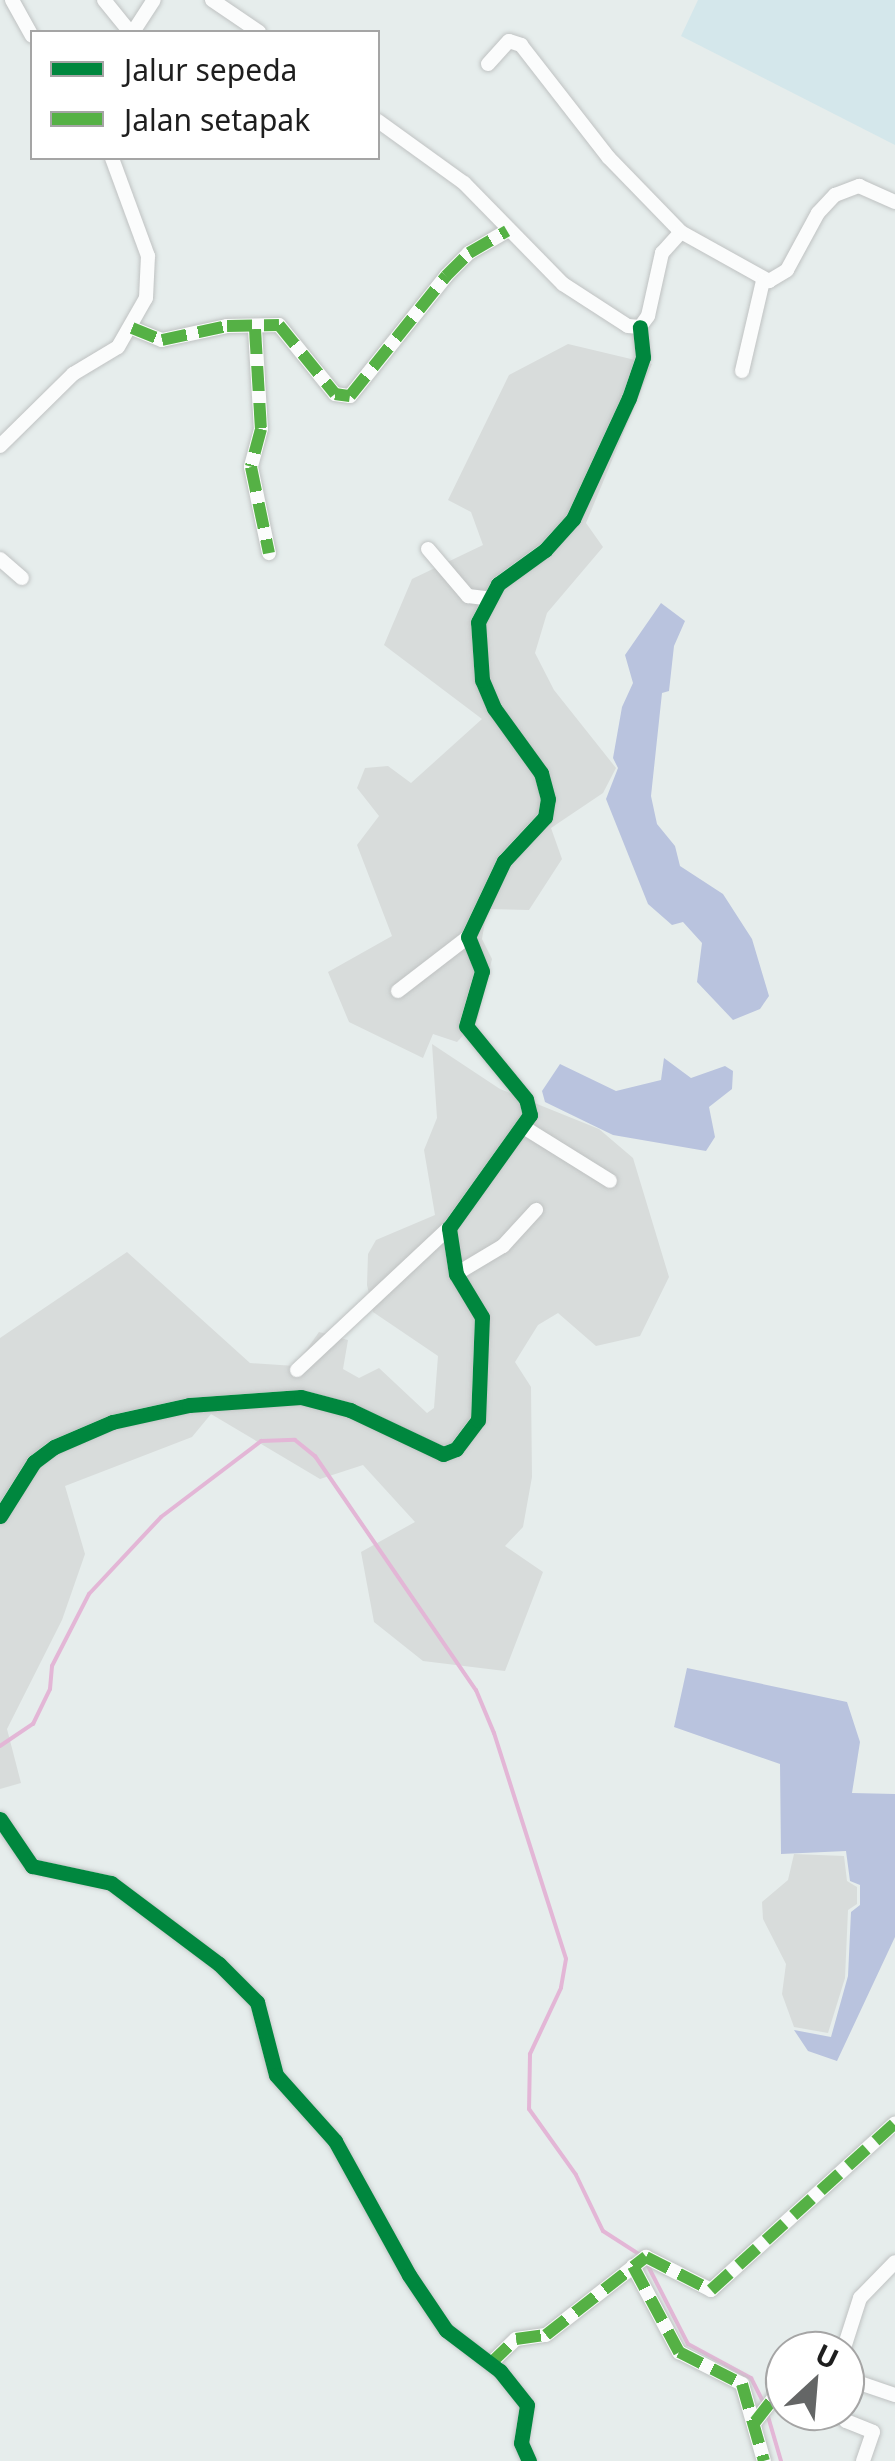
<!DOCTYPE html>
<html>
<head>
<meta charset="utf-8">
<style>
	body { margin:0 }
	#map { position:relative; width:895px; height:2461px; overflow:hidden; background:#e6edec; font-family:"Noto Sans",sans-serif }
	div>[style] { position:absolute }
	.residential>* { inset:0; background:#d8dcdb }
	.farmland>* { inset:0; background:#d4e7eb }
	.forest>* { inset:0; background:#b9c3de }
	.stream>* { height:4px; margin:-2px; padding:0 2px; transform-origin:2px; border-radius:2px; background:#e3b6d6 }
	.roads { filter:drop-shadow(0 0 2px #bfc2c2) drop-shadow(0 0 2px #bfc2c2) }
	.minor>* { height:14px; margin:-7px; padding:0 7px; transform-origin:7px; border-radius:7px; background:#fbfcfc }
	.quiet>* { height:12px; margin-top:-6px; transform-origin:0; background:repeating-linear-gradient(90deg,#55b145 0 25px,transparent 0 37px) }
	.cycleway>* { height:15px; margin:-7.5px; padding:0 7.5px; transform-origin:7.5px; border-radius:7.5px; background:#00873e }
	span { translate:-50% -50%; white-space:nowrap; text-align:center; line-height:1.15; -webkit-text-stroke:8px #fff; paint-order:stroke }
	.legend { position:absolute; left:30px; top:30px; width:350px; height:130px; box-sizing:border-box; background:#fff; border:2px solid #a5a5a5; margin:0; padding:12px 18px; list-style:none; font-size:30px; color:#1e1e1e }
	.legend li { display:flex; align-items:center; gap:20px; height:50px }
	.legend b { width:50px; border:2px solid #a5a5a5 }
	.north { position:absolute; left:765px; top:2331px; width:100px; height:100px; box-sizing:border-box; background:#fff; border:2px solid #a5a5a5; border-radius:50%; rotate:26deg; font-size:28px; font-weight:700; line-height:40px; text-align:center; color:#1e1e1e }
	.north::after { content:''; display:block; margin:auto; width:35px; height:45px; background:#646666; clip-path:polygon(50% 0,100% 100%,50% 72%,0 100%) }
</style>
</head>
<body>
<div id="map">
	<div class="residential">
		<i style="clip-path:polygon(568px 344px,652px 364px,586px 523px,603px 547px,547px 613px,535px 653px,554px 690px,616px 768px,603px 793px,551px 828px,562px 859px,529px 910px,487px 909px,482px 939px,492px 959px,477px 1021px,457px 1042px,433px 1034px,423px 1058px,349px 1022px,328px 972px,392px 936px,357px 845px,379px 816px,357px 788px,365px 768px,388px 766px,411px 783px,482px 719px,384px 645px,412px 579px,483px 545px,471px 512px,448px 500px,509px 375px)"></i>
		<i style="clip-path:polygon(432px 1044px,500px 1089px,599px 1129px,633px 1158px,669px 1277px,640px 1336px,596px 1346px,558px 1313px,538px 1325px,515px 1362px,531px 1387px,532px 1477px,523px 1527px,505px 1546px,543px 1572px,505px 1671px,423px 1661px,374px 1622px,361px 1552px,415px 1522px,363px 1465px,320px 1479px,211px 1414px,192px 1437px,65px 1486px,85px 1554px,62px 1620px,7px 1729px,21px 1783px,0 1789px,0 1338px,127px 1252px,250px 1363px,295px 1366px,319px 1332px,348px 1340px,343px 1369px,359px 1378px,379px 1368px,427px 1413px,434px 1408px,438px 1356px,373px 1312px,367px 1285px,368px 1254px,376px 1240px,435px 1215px,424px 1150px,437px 1118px)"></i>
		<i style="clip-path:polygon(794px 1854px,844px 1856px,847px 1881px,857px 1887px,857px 1904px,848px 1910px,845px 1978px,828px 2033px,794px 2027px,782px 1994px,786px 1964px,763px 1919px,762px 1902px,788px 1880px)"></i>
	</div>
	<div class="farmland">
		<i style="clip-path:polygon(698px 0,895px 0,895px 145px,681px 36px)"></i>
	</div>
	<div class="forest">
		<i style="clip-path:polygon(661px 603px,685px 621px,674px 646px,669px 691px,662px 693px,651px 796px,657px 824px,675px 846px,680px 866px,723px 894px,752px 939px,769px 996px,760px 1009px,733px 1020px,697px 982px,702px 943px,683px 922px,672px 925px,648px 904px,606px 799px,618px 768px,613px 758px,622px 707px,633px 683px,625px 655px)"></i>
		<i style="clip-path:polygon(664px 1058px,691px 1078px,725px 1066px,733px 1071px,732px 1089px,709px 1107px,715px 1137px,706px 1151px,613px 1135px,545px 1102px,542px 1091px,560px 1064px,616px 1091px,661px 1080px)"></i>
		<i style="clip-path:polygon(687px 1668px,847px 1702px,860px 1742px,852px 1793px,895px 1794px,895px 1937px,837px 2061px,808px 2051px,794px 2030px,831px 2037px,848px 1976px,851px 1912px,860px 1905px,860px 1885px,850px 1881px,846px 1851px,781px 1854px,780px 1764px,674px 1727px)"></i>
	</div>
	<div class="stream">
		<i style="left:0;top:1746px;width:40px;rotate:-34deg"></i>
		<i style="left:33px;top:1724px;width:39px;rotate:-64deg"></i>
		<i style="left:50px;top:1689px;width:23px;rotate:-85deg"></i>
		<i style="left:52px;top:1666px;width:81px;rotate:-62.8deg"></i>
		<i style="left:89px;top:1594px;width:105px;rotate:-46.9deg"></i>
		<i style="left:161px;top:1517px;width:126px;rotate:-37.2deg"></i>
		<i style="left:261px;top:1441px;width:34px;rotate:-2deg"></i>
		<i style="left:295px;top:1440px;width:26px;rotate:39deg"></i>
		<i style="left:315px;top:1456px;width:284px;rotate:55.5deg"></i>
		<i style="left:476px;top:1690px;width:47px;rotate:67.3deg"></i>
		<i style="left:494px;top:1733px;width:237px;rotate:72.3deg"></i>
		<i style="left:566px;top:1959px;width:29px;rotate:100deg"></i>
		<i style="left:561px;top:1988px;width:73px;rotate:115.2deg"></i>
		<i style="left:530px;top:2054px;width:55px;rotate:91deg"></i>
		<i style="left:529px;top:2109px;width:81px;rotate:54.5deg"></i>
		<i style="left:576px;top:2175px;width:62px;rotate:64.3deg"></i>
		<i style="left:603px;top:2231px;width:46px;rotate:32.7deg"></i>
		<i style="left:647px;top:2264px;width:90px;rotate:62.9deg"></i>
		<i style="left:688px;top:2344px;width:72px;rotate:28.4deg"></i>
		<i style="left:751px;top:2378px;width:29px;rotate:63deg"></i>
		<i style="left:767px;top:2413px;width:50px;rotate:73.7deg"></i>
	</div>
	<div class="roads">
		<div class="minor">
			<i style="left:12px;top:0;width:41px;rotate:60.9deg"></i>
			<i style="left:104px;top:0;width:41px;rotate:50.9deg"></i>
			<i style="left:212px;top:0;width:57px;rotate:34.2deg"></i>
			<i style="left:133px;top:32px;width:38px;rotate:-57deg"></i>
			<i style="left:488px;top:64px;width:31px;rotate:-48deg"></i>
			<i style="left:509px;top:41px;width:13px;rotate:18deg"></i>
			<i style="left:521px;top:45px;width:143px;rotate:52.1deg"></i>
			<i style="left:609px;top:158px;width:103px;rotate:45.8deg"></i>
			<i style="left:378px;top:121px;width:106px;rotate:35.8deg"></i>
			<i style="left:464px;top:183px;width:141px;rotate:45.6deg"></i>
			<i style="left:563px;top:284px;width:77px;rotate:32.9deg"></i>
			<i style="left:628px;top:326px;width:12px;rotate:5deg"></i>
			<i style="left:640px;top:327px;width:14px;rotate:-54deg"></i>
			<i style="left:648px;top:316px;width:65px;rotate:-77.5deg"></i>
			<i style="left:662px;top:253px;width:28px;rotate:-48deg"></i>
			<i style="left:681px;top:232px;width:101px;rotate:29.1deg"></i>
			<i style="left:769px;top:281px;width:21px;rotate:-31deg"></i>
			<i style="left:787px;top:270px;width:65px;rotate:-61.5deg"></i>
			<i style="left:818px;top:213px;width:25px;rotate:-47deg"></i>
			<i style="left:835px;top:195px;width:26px;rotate:-21deg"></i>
			<i style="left:859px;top:186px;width:39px;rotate:24deg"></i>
			<i style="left:132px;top:328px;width:32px;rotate:22deg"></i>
			<i style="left:162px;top:340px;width:66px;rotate:-12.2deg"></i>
			<i style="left:227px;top:326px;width:52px;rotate:-1.1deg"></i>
			<i style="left:279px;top:325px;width:89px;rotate:50.9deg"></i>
			<i style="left:335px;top:394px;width:15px;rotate:8deg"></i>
			<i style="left:350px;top:396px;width:154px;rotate:-51.3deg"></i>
			<i style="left:446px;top:276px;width:33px;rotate:-45deg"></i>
			<i style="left:469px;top:253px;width:44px;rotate:-30.1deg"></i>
			<i style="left:255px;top:329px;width:100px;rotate:86.6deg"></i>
			<i style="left:261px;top:429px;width:39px;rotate:105deg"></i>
			<i style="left:251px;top:467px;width:88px;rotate:78.2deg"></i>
			<i style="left:742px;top:371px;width:92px;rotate:-76.9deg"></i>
			<i style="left:0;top:446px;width:103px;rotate:-44.6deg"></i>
			<i style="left:73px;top:374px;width:52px;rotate:-31deg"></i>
			<i style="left:118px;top:347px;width:56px;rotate:-60.3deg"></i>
			<i style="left:146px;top:298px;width:42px;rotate:-87.3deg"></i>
			<i style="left:148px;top:256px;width:104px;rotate:-110.2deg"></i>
			<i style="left:428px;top:549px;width:62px;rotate:49.6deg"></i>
			<i style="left:468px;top:596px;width:17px;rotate:7deg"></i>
			<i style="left:0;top:559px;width:29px;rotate:41deg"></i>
			<i style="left:398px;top:991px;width:88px;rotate:-37.6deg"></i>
			<i style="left:525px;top:1128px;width:100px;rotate:31.9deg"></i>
			<i style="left:456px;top:1274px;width:55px;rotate:-30.8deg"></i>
			<i style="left:503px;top:1246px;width:49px;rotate:-47.5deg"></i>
			<i style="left:297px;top:1370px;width:208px;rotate:-43.1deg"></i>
			<i style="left:0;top:1516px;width:64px;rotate:-57.8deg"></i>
			<i style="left:34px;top:1462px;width:25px;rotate:-37deg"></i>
			<i style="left:54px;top:1447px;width:63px;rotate:-23.3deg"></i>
			<i style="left:112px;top:1422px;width:79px;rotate:-12.4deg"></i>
			<i style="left:189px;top:1405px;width:112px;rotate:-4.1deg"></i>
			<i style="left:301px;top:1397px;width:51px;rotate:14.9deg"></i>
			<i style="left:350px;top:1410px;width:103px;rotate:25.3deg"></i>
			<i style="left:443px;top:1454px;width:14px;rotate:-21deg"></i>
			<i style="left:456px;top:1449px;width:36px;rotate:-53deg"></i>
			<i style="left:478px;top:1420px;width:103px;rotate:-87.8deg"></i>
			<i style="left:482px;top:1317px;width:50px;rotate:-121.2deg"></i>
			<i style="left:456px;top:1274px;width:47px;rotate:-98.7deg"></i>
			<i style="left:449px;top:1228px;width:139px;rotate:-54.4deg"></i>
			<i style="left:530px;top:1115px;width:16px;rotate:-104deg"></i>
			<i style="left:526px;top:1099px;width:94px;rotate:-129.4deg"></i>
			<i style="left:466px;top:1026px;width:57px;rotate:-73.8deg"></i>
			<i style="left:482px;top:971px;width:37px;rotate:-112deg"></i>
			<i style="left:468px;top:937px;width:84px;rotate:-64.7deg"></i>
			<i style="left:504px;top:861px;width:60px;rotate:-47deg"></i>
			<i style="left:545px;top:817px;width:18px;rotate:-81deg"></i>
			<i style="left:548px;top:799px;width:27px;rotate:-105deg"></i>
			<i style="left:541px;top:773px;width:80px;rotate:-125.9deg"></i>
			<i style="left:494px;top:708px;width:30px;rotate:-113deg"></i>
			<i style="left:482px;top:680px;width:58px;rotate:-93.9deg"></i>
			<i style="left:478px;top:622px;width:43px;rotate:-62.2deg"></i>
			<i style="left:498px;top:584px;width:58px;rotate:-35.9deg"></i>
			<i style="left:545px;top:550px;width:42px;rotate:-47.9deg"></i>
			<i style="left:573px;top:519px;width:133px;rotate:-65.2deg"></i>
			<i style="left:629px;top:398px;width:43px;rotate:-71.1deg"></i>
			<i style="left:643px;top:357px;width:30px;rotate:-96deg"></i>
			<i style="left:0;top:1819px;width:57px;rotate:55.8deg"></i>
			<i style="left:32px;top:1866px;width:81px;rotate:12.1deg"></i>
			<i style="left:111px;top:1883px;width:135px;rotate:36.9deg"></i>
			<i style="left:219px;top:1964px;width:54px;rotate:45deg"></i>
			<i style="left:257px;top:2002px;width:75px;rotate:75.4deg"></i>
			<i style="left:276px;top:2075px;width:89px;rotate:48.2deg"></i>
			<i style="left:335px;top:2141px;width:153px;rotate:61.1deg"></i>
			<i style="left:409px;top:2275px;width:66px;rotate:56.1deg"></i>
			<i style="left:446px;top:2330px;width:68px;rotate:37.2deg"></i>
			<i style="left:500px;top:2371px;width:43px;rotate:51.5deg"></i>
			<i style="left:527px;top:2405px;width:38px;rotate:99deg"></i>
			<i style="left:521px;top:2443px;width:20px;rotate:66deg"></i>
			<i style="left:633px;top:2266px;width:98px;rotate:61.9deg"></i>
			<i style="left:679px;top:2352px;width:71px;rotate:26.9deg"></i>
			<i style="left:742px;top:2384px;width:80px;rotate:74.1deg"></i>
			<i style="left:843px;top:2351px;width:56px;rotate:-72.2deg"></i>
			<i style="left:860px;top:2298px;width:50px;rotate:-45.8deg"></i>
			<i style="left:490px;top:2364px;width:36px;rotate:-44deg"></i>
			<i style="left:516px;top:2339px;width:30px;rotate:-8deg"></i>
			<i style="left:546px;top:2335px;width:127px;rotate:-38deg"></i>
			<i style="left:646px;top:2257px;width:73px;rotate:26.9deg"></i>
			<i style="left:711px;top:2290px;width:248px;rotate:-42.2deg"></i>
			<i style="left:845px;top:2378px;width:53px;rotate:18.8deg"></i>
			<i style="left:838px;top:2411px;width:13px;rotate:51deg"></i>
			<i style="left:846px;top:2421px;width:29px;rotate:22deg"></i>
			<i style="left:873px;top:2432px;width:31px;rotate:109deg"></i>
			<i style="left:755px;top:2422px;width:36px;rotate:-52deg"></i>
		</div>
	</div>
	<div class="quiet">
		<i style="left:132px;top:328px;width:32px;rotate:22deg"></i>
		<i style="left:162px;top:340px;width:66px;rotate:-12.2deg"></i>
		<i style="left:227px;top:326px;width:52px;rotate:-1.1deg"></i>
		<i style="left:279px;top:325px;width:89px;rotate:50.9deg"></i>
		<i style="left:335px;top:394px;width:15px;rotate:8deg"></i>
		<i style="left:350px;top:396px;width:154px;rotate:-51.3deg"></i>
		<i style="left:446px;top:276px;width:33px;rotate:-45deg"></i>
		<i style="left:469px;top:253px;width:44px;rotate:-30.1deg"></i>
		<i style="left:255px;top:329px;width:100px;rotate:86.6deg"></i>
		<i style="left:261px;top:429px;width:39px;rotate:105deg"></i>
		<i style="left:251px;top:467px;width:88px;rotate:78.2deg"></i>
		<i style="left:633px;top:2266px;width:98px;rotate:61.9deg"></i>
		<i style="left:679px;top:2352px;width:71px;rotate:26.9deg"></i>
		<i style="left:742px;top:2384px;width:80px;rotate:74.1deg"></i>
		<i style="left:490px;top:2364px;width:36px;rotate:-44deg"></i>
		<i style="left:516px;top:2339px;width:30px;rotate:-8deg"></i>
		<i style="left:546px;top:2335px;width:127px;rotate:-38deg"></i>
		<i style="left:646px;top:2257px;width:73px;rotate:26.9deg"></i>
		<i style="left:711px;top:2290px;width:248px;rotate:-42.2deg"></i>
		<i style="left:755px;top:2422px;width:36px;rotate:-52deg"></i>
	</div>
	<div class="cycleway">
		<i style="left:0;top:1516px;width:64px;rotate:-57.8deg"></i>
		<i style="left:34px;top:1462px;width:25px;rotate:-37deg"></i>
		<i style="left:54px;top:1447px;width:63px;rotate:-23.3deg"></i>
		<i style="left:112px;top:1422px;width:79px;rotate:-12.4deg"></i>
		<i style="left:189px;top:1405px;width:112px;rotate:-4.1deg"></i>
		<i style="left:301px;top:1397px;width:51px;rotate:14.9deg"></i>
		<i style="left:350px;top:1410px;width:103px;rotate:25.3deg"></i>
		<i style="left:443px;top:1454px;width:14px;rotate:-21deg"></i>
		<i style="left:456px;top:1449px;width:36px;rotate:-53deg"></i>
		<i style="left:478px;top:1420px;width:103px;rotate:-87.8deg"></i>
		<i style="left:482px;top:1317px;width:50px;rotate:-121.2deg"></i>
		<i style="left:456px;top:1274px;width:47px;rotate:-98.7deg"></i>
		<i style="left:449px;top:1228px;width:139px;rotate:-54.4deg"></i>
		<i style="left:530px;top:1115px;width:16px;rotate:-104deg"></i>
		<i style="left:526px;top:1099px;width:94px;rotate:-129.4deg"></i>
		<i style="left:466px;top:1026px;width:57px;rotate:-73.8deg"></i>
		<i style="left:482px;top:971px;width:37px;rotate:-112deg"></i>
		<i style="left:468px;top:937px;width:84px;rotate:-64.7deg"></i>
		<i style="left:504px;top:861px;width:60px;rotate:-47deg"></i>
		<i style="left:545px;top:817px;width:18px;rotate:-81deg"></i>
		<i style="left:548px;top:799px;width:27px;rotate:-105deg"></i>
		<i style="left:541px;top:773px;width:80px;rotate:-125.9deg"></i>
		<i style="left:494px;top:708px;width:30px;rotate:-113deg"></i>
		<i style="left:482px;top:680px;width:58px;rotate:-93.9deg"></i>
		<i style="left:478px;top:622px;width:43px;rotate:-62.2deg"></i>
		<i style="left:498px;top:584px;width:58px;rotate:-35.9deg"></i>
		<i style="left:545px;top:550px;width:42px;rotate:-47.9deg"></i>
		<i style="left:573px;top:519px;width:133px;rotate:-65.2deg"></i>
		<i style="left:629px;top:398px;width:43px;rotate:-71.1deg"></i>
		<i style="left:643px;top:357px;width:30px;rotate:-96deg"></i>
		<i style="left:0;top:1819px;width:57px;rotate:55.8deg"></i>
		<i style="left:32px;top:1866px;width:81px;rotate:12.1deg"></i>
		<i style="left:111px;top:1883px;width:135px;rotate:36.9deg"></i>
		<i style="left:219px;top:1964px;width:54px;rotate:45deg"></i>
		<i style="left:257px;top:2002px;width:75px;rotate:75.4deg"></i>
		<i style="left:276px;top:2075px;width:89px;rotate:48.2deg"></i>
		<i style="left:335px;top:2141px;width:153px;rotate:61.1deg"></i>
		<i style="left:409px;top:2275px;width:66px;rotate:56.1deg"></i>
		<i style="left:446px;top:2330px;width:68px;rotate:37.2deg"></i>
		<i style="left:500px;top:2371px;width:43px;rotate:51.5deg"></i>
		<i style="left:527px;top:2405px;width:38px;rotate:99deg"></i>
		<i style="left:521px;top:2443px;width:20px;rotate:66deg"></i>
	</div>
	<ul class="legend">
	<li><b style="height:12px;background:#00873e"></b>Jalur sepeda</li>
	<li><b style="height:12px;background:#55b145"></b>Jalan setapak</li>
	</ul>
	<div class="north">U</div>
</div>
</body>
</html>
